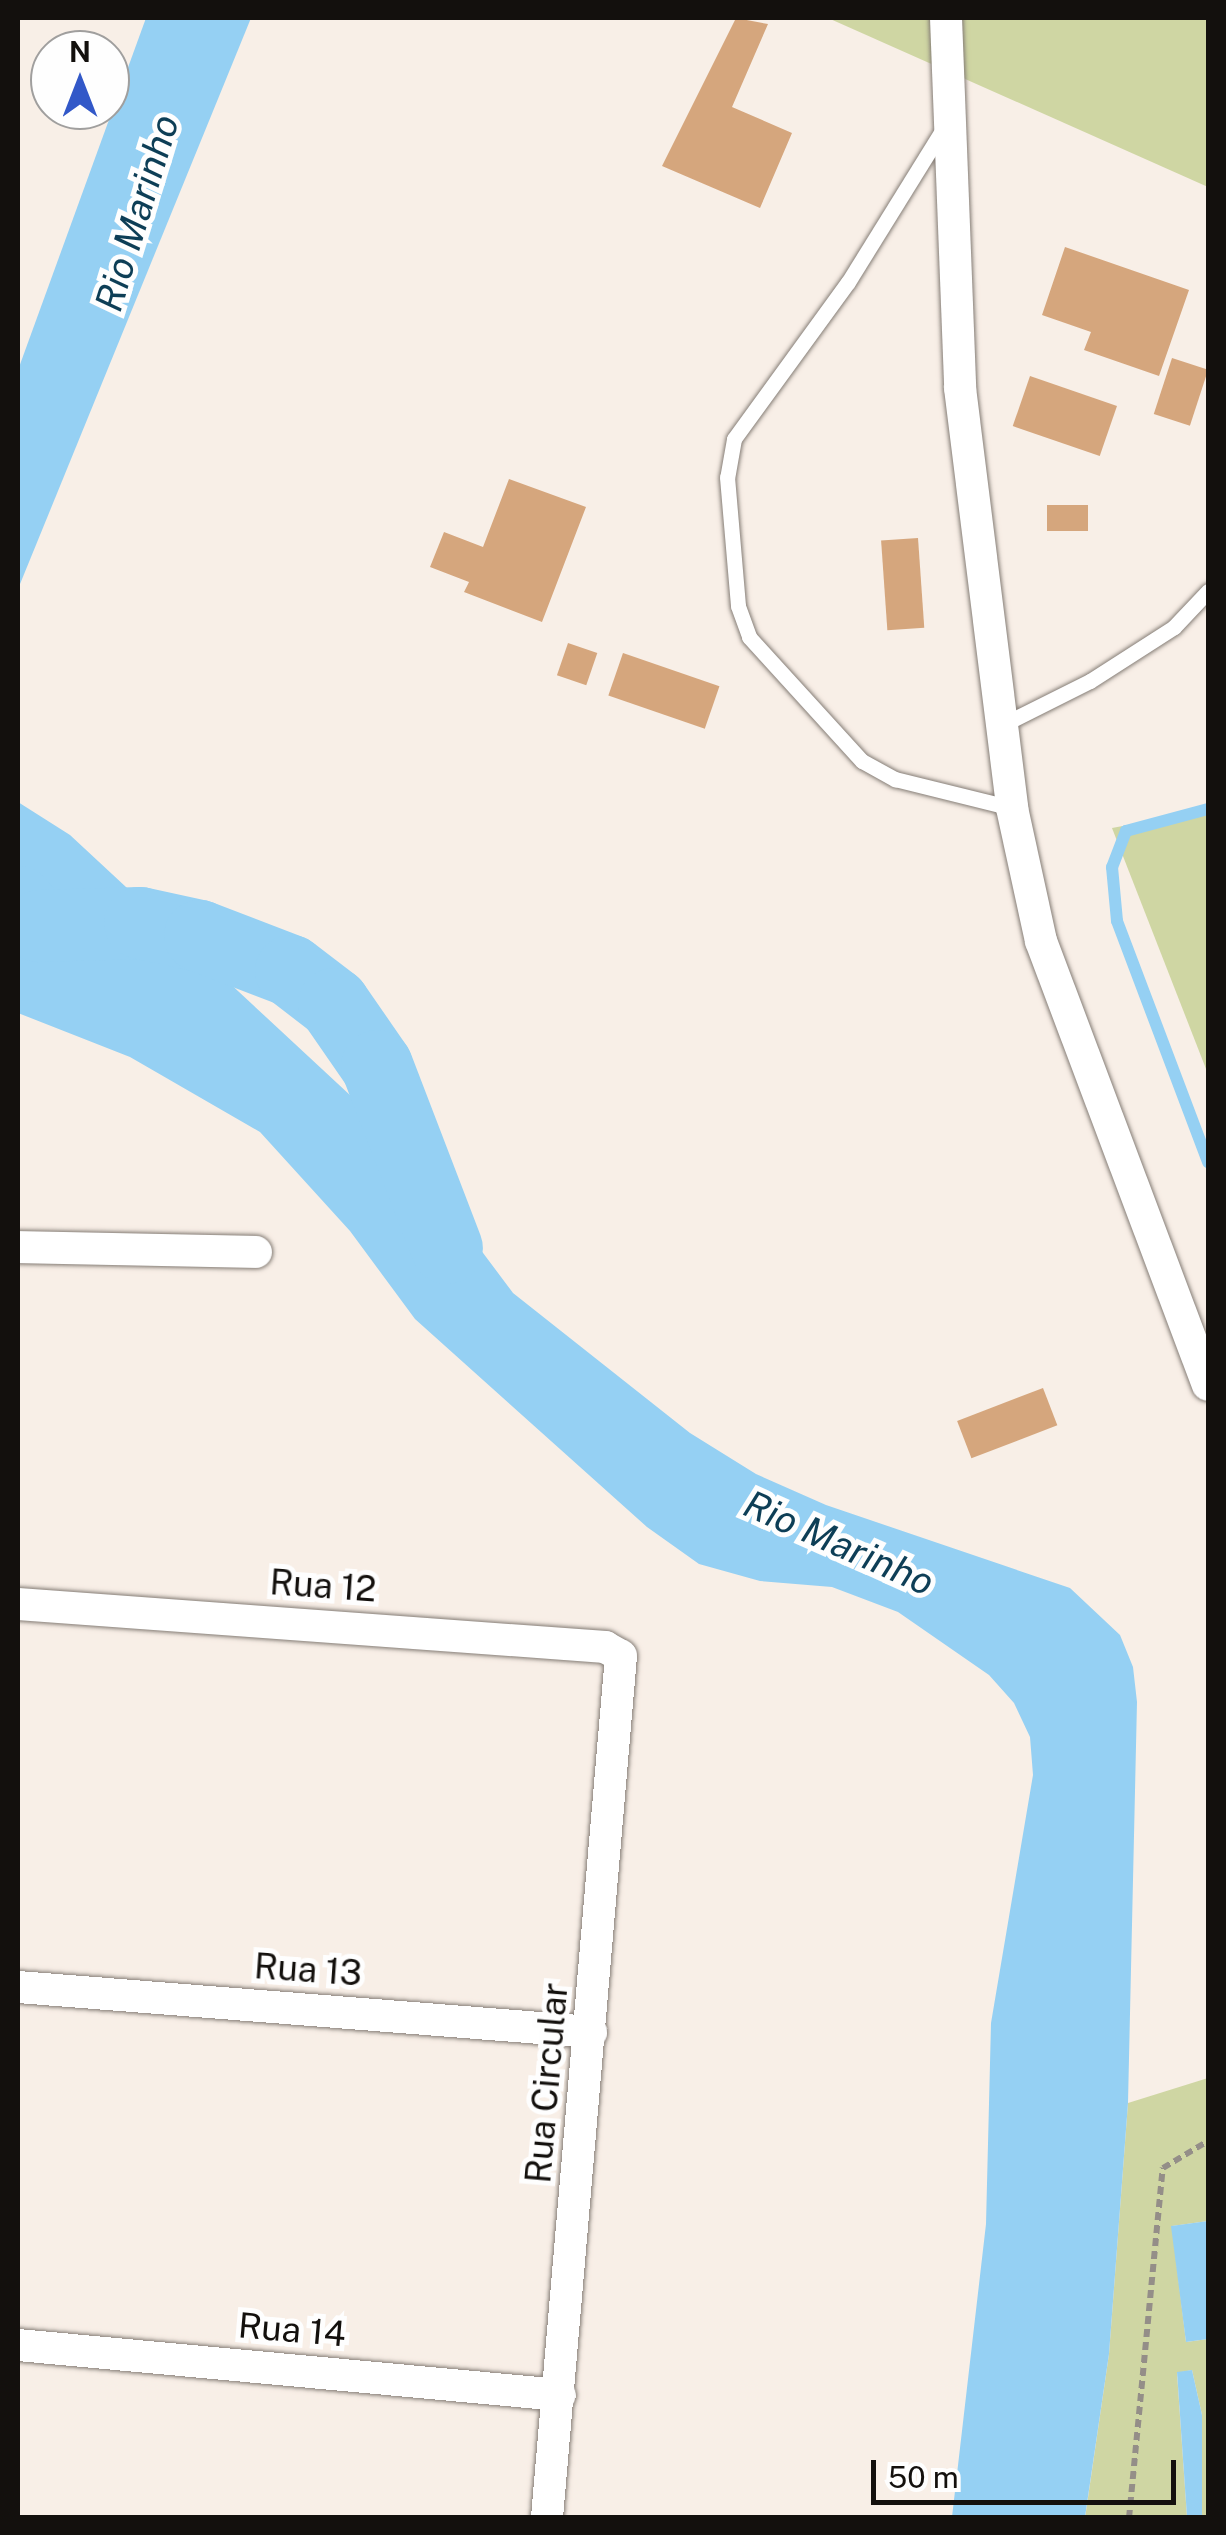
<!DOCTYPE html>
<html>
<head>
<meta charset="utf-8">
<style>
	body { margin:0 }
	#map { position:relative; width:1226px; height:2535px; overflow:hidden; background:#f8efe7; font-family:"Public Sans",sans-serif }
	div>[style] { position:absolute }
	.green>* { inset:0; background:#cfd6a3 }
	.water>* { inset:0; background:#95d0f3 }
	.stream>* { height:12px; margin:-6px; padding:0 6px; transform-origin:6px; border-radius:6px; background:#95d0f3 }
	.river>* { height:72px; margin:-36px; padding:0 36px; transform-origin:36px; border-radius:36px; background:#95d0f3 }
	.building>* { inset:0; background:#d5a67d; transform-origin:0 0 }
	.path>* { height:6px; margin-top:-3px; transform-origin:0; background:repeating-linear-gradient(90deg,#948e88 0 8px,transparent 0 13px) }
	.roads { filter:drop-shadow(0 0 2px #857d76) drop-shadow(0 0 2px #857d76) }
	.lane>* { height:15px; margin:-7.5px; padding:0 7.5px; transform-origin:7.5px; border-radius:7.5px; background:#fff }
	.street>* { height:32px; margin:-16px; padding:0 16px; transform-origin:16px; border-radius:16px; background:#fff }
	span { translate:-50% -50%; white-space:nowrap; text-align:center; line-height:1.15; -webkit-text-stroke:10px #fefefe; paint-order:stroke }
	.street-label { font-size:35px; color:#13100d }
	.water-label { font-size:38px; color:#0d3e56; font-style:italic }
	.frame { position:absolute; inset:0; border:20px solid #13100d; pointer-events:none }
	.north { position:absolute; left:30px; top:30px; width:100px; height:100px; box-sizing:border-box; background:#fefefe; border:2px solid #a09f9e; border-radius:50%; rotate:0deg; font-size:28px; font-weight:700; line-height:40px; text-align:center; color:#13100d }
	.north::after { content:''; display:block; margin:auto; width:35px; height:45px; background:#3258c8; clip-path:polygon(50% 0,100% 100%,50% 72%,0 100%) }
	.scale { position:absolute; left:871px; top:2460px; width:305px; height:45px; box-sizing:border-box; border:5px solid #13100d; border-top:0; padding-left:12px; font-size:30px; line-height:35px; white-space:nowrap; color:#13100d; -webkit-text-stroke:8px #fefefe; paint-order:stroke }
</style>
</head>
<body>
<div id="map">
	<div class="green">
		<i style="clip-path:polygon(828px 18px,1208px 18px,1208px 187px)"></i>
		<i style="clip-path:polygon(1208px 810px,1208px 1074px,1112px 828px)"></i>
		<i style="clip-path:polygon(1208px 2078px,1208px 2221px,1172px 2226px,1186px 2342px,1208px 2339px,1208px 2517px,1202px 2517px,1202px 2415px,1192px 2370px,1177px 2373px,1187px 2517px,1085px 2518px,1109px 2354px,1128px 2103px)"></i>
	</div>
	<div class="water">
		<i style="clip-path:polygon(146px 18px,251px 18px,18px 589px,18px 370px)"></i>
		<i style="clip-path:polygon(18px 802px,70px 835px,351px 1096px,415px 1162px,513px 1293px,690px 1433px,756px 1474px,826px 1505px,1070px 1588px,1120px 1635px,1133px 1667px,1137px 1702px,1128px 2103px,1109px 2354px,1085px 2517px,952px 2517px,986px 2224px,991px 2023px,1033px 1775px,1030px 1737px,1014px 1703px,989px 1675px,898px 1612px,832px 1587px,760px 1581px,699px 1564px,647px 1527px,415px 1319px,350px 1231px,260px 1132px,130px 1057px,18px 1013px)"></i>
		<i style="clip-path:polygon(1208px 2221px,1208px 2339px,1186px 2342px,1171px 2226px)"></i>
		<i style="clip-path:polygon(1192px 2370px,1202px 2415px,1202px 2517px,1187px 2517px,1177px 2372px)"></i>
	</div>
	<div class="stream">
		<i style="left:1208px;top:809px;width:85px;rotate:165deg"></i>
		<i style="left:1126px;top:831px;width:39px;rotate:111deg"></i>
		<i style="left:1112px;top:867px;width:54px;rotate:84.7deg"></i>
		<i style="left:1117px;top:921px;width:258px;rotate:69.3deg"></i>
	</div>
	<div class="river">
		<i style="left:18px;top:902px;width:32px;rotate:49deg"></i>
		<i style="left:39px;top:926px;width:101px;rotate:-1.7deg"></i>
		<i style="left:140px;top:923px;width:61px;rotate:12.2deg"></i>
		<i style="left:200px;top:936px;width:97px;rotate:21deg"></i>
		<i style="left:291px;top:971px;width:54px;rotate:37.5deg"></i>
		<i style="left:334px;top:1004px;width:75px;rotate:55.3deg"></i>
		<i style="left:377px;top:1066px;width:195px;rotate:69deg"></i>
	</div>
	<div class="building">
		<i style="clip-path:polygon(736px 18px,768px 24px,732px 107px,792px 133px,760px 208px,662px 166px)"></i>
		<i style="clip-path:polygon(1065px 247px,1189px 290px,1159px 376px,1084px 350px,1091px 332px,1042px 315px)"></i>
		<i style="left:1172px;top:358px;width:38px;height:59px;rotate:18deg"></i>
		<i style="left:1030px;top:376px;width:92px;height:53px;rotate:19deg"></i>
		<i style="clip-path:polygon(509px 479px,586px 507px,542px 622px,464px 592px,469px 582px,430px 567px,444px 532px,483px 547px)"></i>
		<i style="left:1047px;top:505px;width:41px;height:26px"></i>
		<i style="left:918px;top:538px;width:90px;height:37px;rotate:86deg"></i>
		<i style="left:568px;top:643px;width:31px;height:34px;rotate:19deg"></i>
		<i style="left:623px;top:653px;width:102px;height:45px;rotate:19deg"></i>
		<i style="left:1043px;top:1388px;width:40px;height:92px;rotate:69deg"></i>
	</div>
	<div class="path">
		<i style="left:1129px;top:2518px;width:352px;rotate:-84.5deg"></i>
		<i style="left:1163px;top:2168px;width:52px;rotate:-31deg"></i>
	</div>
	<div class="roads">
		<div class="lane">
			<i style="left:943px;top:129px;width:180px;rotate:121.8deg"></i>
			<i style="left:848px;top:282px;width:194px;rotate:126deg"></i>
			<i style="left:734px;top:439px;width:39px;rotate:100deg"></i>
			<i style="left:727px;top:477px;width:129px;rotate:85.1deg"></i>
			<i style="left:738px;top:606px;width:33px;rotate:70deg"></i>
			<i style="left:749px;top:637px;width:168px;rotate:47.7deg"></i>
			<i style="left:862px;top:761px;width:38px;rotate:29deg"></i>
			<i style="left:895px;top:779px;width:121px;rotate:13.9deg"></i>
			<i style="left:1002px;top:725px;width:98px;rotate:-26.6deg"></i>
			<i style="left:1090px;top:681px;width:100px;rotate:-32.7deg"></i>
			<i style="left:1174px;top:627px;width:50px;rotate:-46.6deg"></i>
		</div>
		<div class="street">
			<i style="left:946px;top:18px;width:370px;rotate:87.8deg"></i>
			<i style="left:960px;top:388px;width:423px;rotate:82.9deg"></i>
			<i style="left:1012px;top:808px;width:136px;rotate:77.7deg"></i>
			<i style="left:1041px;top:941px;width:474px;rotate:69.4deg"></i>
			<i style="left:18px;top:1247px;width:238px;rotate:1.2deg"></i>
			<i style="left:18px;top:1604px;width:589px;rotate:4.19deg"></i>
			<i style="left:605px;top:1647px;width:18px;rotate:29deg"></i>
			<i style="left:621px;top:1656px;width:865px;rotate:94.91deg"></i>
			<i style="left:18px;top:1987px;width:575px;rotate:4.49deg"></i>
			<i style="left:18px;top:2345px;width:544px;rotate:5.27deg"></i>
		</div>
	</div>
	<div class="street-label">
		<span style="left:323px;top:1586px;rotate:4deg">Rua 12</span>
		<span style="left:308px;top:1970px;rotate:4deg">Rua 13</span>
		<span style="left:547px;top:2083px;rotate:-85deg">Rua Circular</span>
		<span style="left:292px;top:2330px;rotate:5deg">Rua 14</span>
	</div>
	<div class="water-label">
		<span style="left:137px;top:213px;rotate:-73deg">Rio Marinho</span>
		<span style="left:839px;top:1543px;rotate:24deg">Rio Marinho</span>
	</div>
	<div class="frame"></div>
	<div class="north">N</div>
	<div class="scale">50 m</div>
</div>
</body>
</html>
